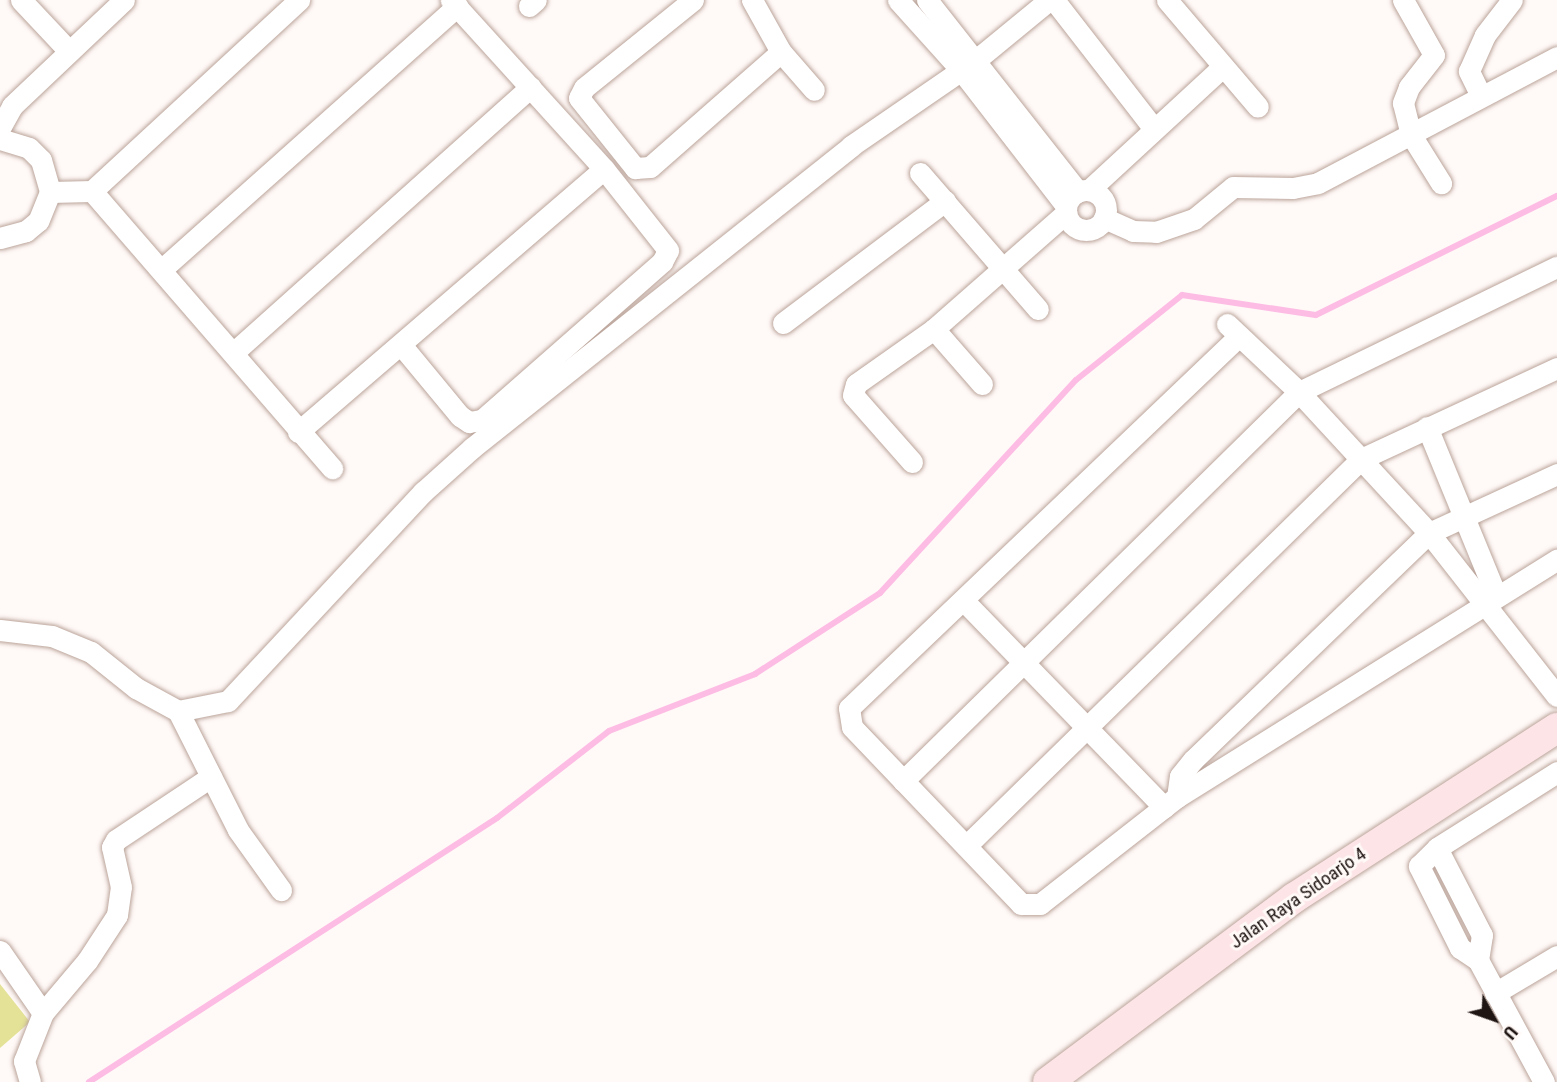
<!DOCTYPE html>
<html>
<head>
<meta charset="utf-8">
<style>
	body { margin:0 }
	#map { position:relative; width:1557px; height:1082px; overflow:hidden; background:#fff9f7; font-family:"Roboto Condensed",sans-serif }
	div>[style] { position:absolute }
	.green>* { inset:0; background:#e4e297 }
	.stream>* { height:6px; margin:-3px; padding:0 3px; transform-origin:3px; border-radius:3px; background:#fdbce4 }
	.roads { filter:drop-shadow(0 0 2px #bba49a) drop-shadow(0 0 2px #bba49a) }
	.street>* { height:21px; margin:-10.5px; padding:0 10.5px; transform-origin:10.5px; border-radius:10.5px; background:#fff }
	.street>.ring { margin:-10.5px; padding:0; box-sizing:content-box; background:none; border:21px solid #fff; border-radius:50% }
	.secondary>* { height:30px; margin:-15px; padding:0 15px; transform-origin:15px; border-radius:15px; background:#fde5e7 }
	span { translate:-50% -50%; white-space:nowrap; text-align:center; line-height:1.15; -webkit-text-stroke:6px #fff9f7; paint-order:stroke }
	.street-label { font-size:19px; color:#1f1613 }
	.north { position:absolute; left:1459px; top:984px; width:70px; height:70px; -webkit-text-stroke:5px #fff9f7; paint-order:stroke; rotate:130deg; font-size:19px; font-weight:700; line-height:28px; text-align:center; color:#1f1613 }
	.north::after { content:''; display:block; margin:auto; width:24px; height:32px; background:#1f1613; clip-path:polygon(50% 0,100% 100%,50% 72%,0 100%) }
</style>
</head>
<body>
<div id="map">
	<div class="green">
		<i style="clip-path:polygon(0 984px,30px 1022px,0 1048px)"></i>
	</div>
	<div class="stream">
		<i style="left:89px;top:1082px;width:486px;rotate:-32.9deg"></i>
		<i style="left:497px;top:818px;width:142px;rotate:-37.8deg"></i>
		<i style="left:609px;top:731px;width:157px;rotate:-21.3deg"></i>
		<i style="left:755px;top:674px;width:149px;rotate:-32.9deg"></i>
		<i style="left:880px;top:593px;width:289px;rotate:-47.4deg"></i>
		<i style="left:1076px;top:380px;width:136px;rotate:-38.7deg"></i>
		<i style="left:1182px;top:295px;width:135px;rotate:8.5deg"></i>
		<i style="left:1316px;top:315px;width:269px;rotate:-26.3deg"></i>
	</div>
	<div class="roads">
		<div class="street">
			<i style="left:21px;top:0;width:69px;rotate:46.8deg"></i>
			<i style="left:693px;top:0;width:140px;rotate:141.1deg"></i>
			<i style="left:584px;top:88px;width:11px;rotate:117deg"></i>
			<i style="left:579px;top:98px;width:90px;rotate:51.3deg"></i>
			<i style="left:635px;top:168px;width:15px;rotate:-4deg"></i>
			<i style="left:650px;top:167px;width:174px;rotate:-41.3deg"></i>
			<i style="left:752px;top:0;width:60px;rotate:60.9deg"></i>
			<i style="left:781px;top:52px;width:50px;rotate:49deg"></i>
			<i style="left:898px;top:0;width:94px;rotate:48deg"></i>
			<i style="left:961px;top:70px;width:172px;rotate:52.3deg"></i>
			<i style="left:927px;top:0;width:244px;rotate:51.8deg"></i>
			<i style="left:1054px;top:0;width:163px;rotate:52.2deg"></i>
			<i style="left:1167px;top:0;width:140px;rotate:49.6deg"></i>
			<i style="left:1403px;top:0;width:63px;rotate:60.6deg"></i>
			<i style="left:1434px;top:55px;width:41px;rotate:128deg"></i>
			<i style="left:1409px;top:87px;width:17px;rotate:111deg"></i>
			<i style="left:1403px;top:103px;width:33px;rotate:76deg"></i>
			<i style="left:1411px;top:135px;width:57px;rotate:58deg"></i>
			<i style="left:529px;top:6px;width:9px;rotate:-41deg"></i>
			<i style="left:1481px;top:96px;width:28px;rotate:-116deg"></i>
			<i style="left:1469px;top:71px;width:39px;rotate:-66deg"></i>
			<i style="left:1485px;top:35px;width:44px;rotate:-52.4deg"></i>
			<i style="left:0;top:128px;width:25px;rotate:-61deg"></i>
			<i style="left:12px;top:106px;width:154px;rotate:-43.4deg"></i>
			<i style="left:0;top:139px;width:30px;rotate:17deg"></i>
			<i style="left:29px;top:148px;width:17px;rotate:45deg"></i>
			<i style="left:41px;top:160px;width:33px;rotate:74deg"></i>
			<i style="left:50px;top:192px;width:31px;rotate:112deg"></i>
			<i style="left:38px;top:221px;width:16px;rotate:140deg"></i>
			<i style="left:26px;top:231px;width:27px;rotate:165deg"></i>
			<i style="left:920px;top:173px;width:180px;rotate:49.1deg"></i>
			<i style="left:1089px;top:190px;width:180px;rotate:-42.7deg"></i>
			<i class="ring" style="left:1066px;top:190px;width:19px;height:19px"></i>
			<i style="left:92px;top:191px;width:367px;rotate:49.1deg"></i>
			<i style="left:50px;top:192px;width:42px;rotate:-1.4deg"></i>
			<i style="left:92px;top:191px;width:282px;rotate:-42.7deg"></i>
			<i style="left:1104px;top:218px;width:32px;rotate:24deg"></i>
			<i style="left:1133px;top:231px;width:23px;rotate:2deg"></i>
			<i style="left:1156px;top:232px;width:40px;rotate:-18.9deg"></i>
			<i style="left:1194px;top:219px;width:50px;rotate:-39.4deg"></i>
			<i style="left:1233px;top:187px;width:60px;rotate:1deg"></i>
			<i style="left:1293px;top:188px;width:25px;rotate:-11deg"></i>
			<i style="left:1318px;top:183px;width:270px;rotate:-27.8deg"></i>
			<i style="left:161px;top:270px;width:397px;rotate:-41.7deg"></i>
			<i style="left:783px;top:323px;width:203px;rotate:-37deg"></i>
			<i style="left:1227px;top:324px;width:99px;rotate:43.4deg"></i>
			<i style="left:1299px;top:392px;width:192px;rotate:47.3deg"></i>
			<i style="left:1429px;top:533px;width:207px;rotate:51.9deg"></i>
			<i style="left:934px;top:329px;width:73px;rotate:48.9deg"></i>
			<i style="left:1239px;top:336px;width:539px;rotate:136.35deg"></i>
			<i style="left:849px;top:708px;width:19px;rotate:81deg"></i>
			<i style="left:852px;top:727px;width:245px;rotate:46.3deg"></i>
			<i style="left:1021px;top:904px;width:19px"></i>
			<i style="left:1040px;top:904px;width:174px;rotate:-38deg"></i>
			<i style="left:1177px;top:797px;width:448px;rotate:-32deg"></i>
			<i style="left:402px;top:346px;width:91px;rotate:50.4deg"></i>
			<i style="left:460px;top:416px;width:11px;rotate:34deg"></i>
			<i style="left:469px;top:422px;width:13px;rotate:-9deg"></i>
			<i style="left:482px;top:420px;width:240px;rotate:-41.3deg"></i>
			<i style="left:662px;top:262px;width:13px;rotate:-63deg"></i>
			<i style="left:668px;top:250px;width:103px;rotate:-128.3deg"></i>
			<i style="left:604px;top:169px;width:228px;rotate:-132.2deg"></i>
			<i style="left:233px;top:353px;width:399px;rotate:-41.8deg"></i>
			<i style="left:1427px;top:427px;width:182px;rotate:67.7deg"></i>
			<i style="left:298px;top:432px;width:403px;rotate:-40.7deg"></i>
			<i style="left:912px;top:462px;width:89px;rotate:-131.4deg"></i>
			<i style="left:853px;top:395px;width:11px;rotate:-75deg"></i>
			<i style="left:856px;top:384px;width:95px;rotate:-35.2deg"></i>
			<i style="left:934px;top:329px;width:176px;rotate:-41.3deg"></i>
			<i style="left:965px;top:602px;width:286px;rotate:45.9deg"></i>
			<i style="left:0;top:630px;width:52px;rotate:6.6deg"></i>
			<i style="left:52px;top:636px;width:42px;rotate:22.3deg"></i>
			<i style="left:91px;top:652px;width:58px;rotate:38.7deg"></i>
			<i style="left:136px;top:688px;width:48px;rotate:28.7deg"></i>
			<i style="left:178px;top:711px;width:51px;rotate:-11.3deg"></i>
			<i style="left:228px;top:701px;width:286px;rotate:-47deg"></i>
			<i style="left:423px;top:492px;width:66px;rotate:-41.9deg"></i>
			<i style="left:472px;top:448px;width:485px;rotate:-38.5deg"></i>
			<i style="left:851px;top:146px;width:152px;rotate:-34.5deg"></i>
			<i style="left:976px;top:60px;width:94px;rotate:-39.4deg"></i>
			<i style="left:178px;top:711px;width:133px;rotate:63.2deg"></i>
			<i style="left:238px;top:830px;width:74px;rotate:54.4deg"></i>
			<i style="left:903px;top:781px;width:555px;rotate:-44.49deg"></i>
			<i style="left:1299px;top:392px;width:287px;rotate:-25.9deg"></i>
			<i style="left:1177px;top:797px;width:21px;rotate:-82deg"></i>
			<i style="left:1180px;top:776px;width:21px;rotate:-51deg"></i>
			<i style="left:1193px;top:760px;width:327px;rotate:-43.9deg"></i>
			<i style="left:1429px;top:533px;width:141px;rotate:-24.7deg"></i>
			<i style="left:966px;top:846px;width:553px;rotate:-44.41deg"></i>
			<i style="left:1361px;top:459px;width:216px;rotate:-24.9deg"></i>
			<i style="left:1437px;top:848px;width:98px;rotate:62.7deg"></i>
			<i style="left:1482px;top:935px;width:25px;rotate:99deg"></i>
			<i style="left:0;top:951px;width:75px;rotate:55.3deg"></i>
			<i style="left:1495px;top:993px;width:72px;rotate:-30.8deg"></i>
			<i style="left:30px;top:1082px;width:22px;rotate:-106deg"></i>
			<i style="left:24px;top:1061px;width:52px;rotate:-68.4deg"></i>
			<i style="left:43px;top:1013px;width:68px;rotate:-49.8deg"></i>
			<i style="left:87px;top:961px;width:55px;rotate:-56.9deg"></i>
			<i style="left:117px;top:915px;width:28px;rotate:-82deg"></i>
			<i style="left:121px;top:887px;width:41px;rotate:-102.7deg"></i>
			<i style="left:112px;top:847px;width:8px;rotate:-60deg"></i>
			<i style="left:116px;top:840px;width:114px;rotate:-33.6deg"></i>
			<i style="left:1544px;top:1082px;width:139px;rotate:-118.4deg"></i>
			<i style="left:1478px;top:960px;width:22px;rotate:-146deg"></i>
			<i style="left:1460px;top:948px;width:92px;rotate:-116.6deg"></i>
			<i style="left:1419px;top:866px;width:25px;rotate:-45deg"></i>
			<i style="left:1437px;top:848px;width:142px;rotate:-32.3deg"></i>
		</div>
		<div class="secondary">
			<i style="left:1048px;top:1082px;width:307px;rotate:-36.8deg"></i>
			<i style="left:1294px;top:898px;width:313px;rotate:-32.9deg"></i>
		</div>
	</div>
	<div class="street-label">
		<span style="left:1298px;top:898px;rotate:-35deg">Jalan Raya Sidoarjo 4</span>
	</div>
	<div class="north">U</div>
</div>
</body>
</html>
